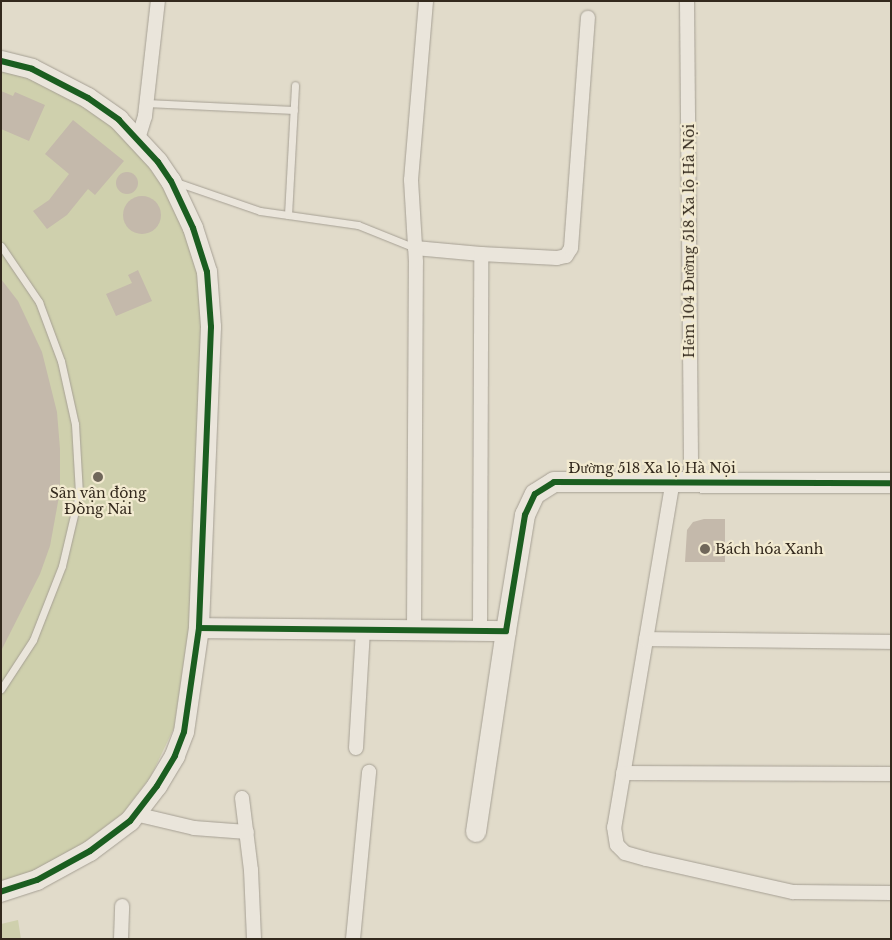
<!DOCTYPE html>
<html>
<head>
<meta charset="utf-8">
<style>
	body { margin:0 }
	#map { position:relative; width:892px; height:940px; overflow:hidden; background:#e1dbca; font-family:"Libre Baskerville",serif }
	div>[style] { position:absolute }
	.green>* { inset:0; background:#cfd0ad }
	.building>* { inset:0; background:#c4b9ab }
	.round { border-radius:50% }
	.roads { filter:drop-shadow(0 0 1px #a6a094) drop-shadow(0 0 1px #a6a094) }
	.lane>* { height:7px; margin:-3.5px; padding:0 3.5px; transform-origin:3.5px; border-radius:3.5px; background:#eae5db }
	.street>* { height:14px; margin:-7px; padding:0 7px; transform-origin:7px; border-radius:7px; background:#eae5db }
	.secondary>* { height:20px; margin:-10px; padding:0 10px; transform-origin:10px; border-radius:10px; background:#eae5db }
	.cycleway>* { height:6px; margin:-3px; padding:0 3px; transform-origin:3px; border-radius:3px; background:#1b5e20 }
	.dots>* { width:14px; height:14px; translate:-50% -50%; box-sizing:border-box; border:2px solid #f2ead0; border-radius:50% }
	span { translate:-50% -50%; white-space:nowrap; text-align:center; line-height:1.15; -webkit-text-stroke:4.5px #f2ead0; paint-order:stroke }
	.street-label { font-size:14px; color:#33291d }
	.poi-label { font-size:14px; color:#33291d }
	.left { translate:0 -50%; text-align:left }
	.frame { position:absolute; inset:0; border:2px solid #33291d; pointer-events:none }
</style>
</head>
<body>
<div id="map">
	<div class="green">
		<i style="clip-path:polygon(1px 71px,28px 78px,82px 106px,113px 128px,148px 166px,162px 186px,184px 231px,197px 273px,201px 327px,189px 627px,174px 728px,151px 776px,123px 813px,85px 842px,33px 871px,1px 881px)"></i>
		<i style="clip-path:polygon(18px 920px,21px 939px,1px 939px,1px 924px)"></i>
	</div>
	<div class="building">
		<i style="clip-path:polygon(1px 91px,13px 96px,15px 92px,45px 105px,29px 141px,1px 129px)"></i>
		<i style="clip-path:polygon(73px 120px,124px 161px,95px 195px,88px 189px,67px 215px,47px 229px,33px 211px,49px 200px,69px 174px,45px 154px)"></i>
		<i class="round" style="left:116px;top:172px;width:22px;height:22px"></i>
		<i class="round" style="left:123px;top:196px;width:38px;height:38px"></i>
		<i style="clip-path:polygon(138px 270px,152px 301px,116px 316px,106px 294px,132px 283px,128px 275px)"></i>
		<i style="clip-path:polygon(1px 279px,18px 301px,42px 352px,57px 412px,60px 449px,60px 491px,50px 546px,40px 574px,1px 651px)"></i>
		<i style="clip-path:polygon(704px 519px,725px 519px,725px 562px,685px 562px,687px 530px,693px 522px)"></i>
	</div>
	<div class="roads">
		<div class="lane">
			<i style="left:146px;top:103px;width:148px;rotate:2.7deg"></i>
			<i style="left:176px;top:182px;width:89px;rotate:19deg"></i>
			<i style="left:260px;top:211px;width:99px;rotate:8.1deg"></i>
			<i style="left:358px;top:225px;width:61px;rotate:22deg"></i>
			<i style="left:288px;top:215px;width:130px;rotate:-86.9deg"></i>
			<i style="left:1px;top:246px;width:68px;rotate:55.8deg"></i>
			<i style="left:39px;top:302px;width:63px;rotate:69.6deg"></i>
			<i style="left:61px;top:361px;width:65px;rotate:77.5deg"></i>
			<i style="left:75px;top:424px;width:70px;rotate:86.7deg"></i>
			<i style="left:79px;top:494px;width:74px;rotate:103.3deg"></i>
			<i style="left:62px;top:566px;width:79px;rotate:111.4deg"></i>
			<i style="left:33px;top:640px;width:59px;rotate:123.1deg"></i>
		</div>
		<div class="street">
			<i style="left:687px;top:1px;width:479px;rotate:89.5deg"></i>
			<i style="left:138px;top:139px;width:24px;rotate:-73deg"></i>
			<i style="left:145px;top:116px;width:116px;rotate:-83.6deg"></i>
			<i style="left:415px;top:248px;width:66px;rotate:5.2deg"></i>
			<i style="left:673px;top:480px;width:352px;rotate:99.6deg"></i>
			<i style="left:614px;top:827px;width:18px;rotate:81deg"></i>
			<i style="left:617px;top:845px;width:11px;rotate:45deg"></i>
			<i style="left:625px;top:853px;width:22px;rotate:16deg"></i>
			<i style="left:646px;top:859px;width:151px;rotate:12.7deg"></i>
			<i style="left:793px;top:892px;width:98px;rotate:0.6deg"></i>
			<i style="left:414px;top:629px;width:367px;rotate:-89.7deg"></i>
			<i style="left:416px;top:262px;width:82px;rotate:-93.5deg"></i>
			<i style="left:411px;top:180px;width:180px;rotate:-85.2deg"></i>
			<i style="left:480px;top:630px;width:376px;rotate:-89.8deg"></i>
			<i style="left:481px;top:254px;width:76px;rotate:3deg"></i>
			<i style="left:557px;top:258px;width:9px;rotate:-13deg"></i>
			<i style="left:566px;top:256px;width:9px;rotate:-58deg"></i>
			<i style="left:571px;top:248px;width:231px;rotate:-85.8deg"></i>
			<i style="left:646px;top:639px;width:245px;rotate:0.7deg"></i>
			<i style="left:356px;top:748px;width:119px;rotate:-86.6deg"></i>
			<i style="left:623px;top:773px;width:268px;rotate:0.2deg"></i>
			<i style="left:242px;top:798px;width:73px;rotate:82.9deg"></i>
			<i style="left:251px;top:870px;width:69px;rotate:87.5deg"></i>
			<i style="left:135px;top:814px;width:61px;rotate:13.3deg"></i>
			<i style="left:194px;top:828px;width:53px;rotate:4.3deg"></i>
			<i style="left:121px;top:939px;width:33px;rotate:-88deg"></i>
			<i style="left:353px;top:939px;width:168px;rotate:-84.5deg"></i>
		</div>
		<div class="secondary">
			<i style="left:1px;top:61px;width:32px;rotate:14deg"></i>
			<i style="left:32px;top:69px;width:63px;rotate:27.4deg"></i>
			<i style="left:88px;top:98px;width:38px;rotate:35deg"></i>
			<i style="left:119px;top:120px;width:57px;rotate:47.1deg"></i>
			<i style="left:158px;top:162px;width:23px;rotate:56deg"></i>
			<i style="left:171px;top:181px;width:52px;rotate:64.9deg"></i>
			<i style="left:193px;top:228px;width:46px;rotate:72.3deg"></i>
			<i style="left:207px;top:272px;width:55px;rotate:85.8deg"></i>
			<i style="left:211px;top:327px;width:301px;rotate:92.3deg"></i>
			<i style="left:199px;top:628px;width:105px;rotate:98.2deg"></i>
			<i style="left:184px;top:732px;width:26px;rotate:111deg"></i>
			<i style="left:175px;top:756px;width:35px;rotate:121deg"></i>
			<i style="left:157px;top:786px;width:44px;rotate:127.6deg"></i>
			<i style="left:130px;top:821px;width:50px;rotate:143.1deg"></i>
			<i style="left:90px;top:851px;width:60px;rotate:151.3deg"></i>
			<i style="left:37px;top:880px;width:38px;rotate:162deg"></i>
			<i style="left:199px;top:628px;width:307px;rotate:0.6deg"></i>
			<i style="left:506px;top:631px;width:118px;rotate:-80.7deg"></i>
			<i style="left:525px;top:515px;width:23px;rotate:-65deg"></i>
			<i style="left:535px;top:494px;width:22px;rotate:-32deg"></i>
			<i style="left:554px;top:482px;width:337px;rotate:0.2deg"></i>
			<i style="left:476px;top:832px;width:203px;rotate:-81.5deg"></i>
		</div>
	</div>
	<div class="cycleway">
		<i style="left:1px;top:61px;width:32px;rotate:14deg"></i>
		<i style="left:32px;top:69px;width:63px;rotate:27.4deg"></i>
		<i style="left:88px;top:98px;width:38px;rotate:35deg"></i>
		<i style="left:119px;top:120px;width:57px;rotate:47.1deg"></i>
		<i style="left:158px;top:162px;width:23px;rotate:56deg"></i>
		<i style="left:171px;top:181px;width:52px;rotate:64.9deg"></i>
		<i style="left:193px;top:228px;width:46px;rotate:72.3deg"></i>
		<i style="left:207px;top:272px;width:55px;rotate:85.8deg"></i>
		<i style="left:211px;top:327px;width:301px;rotate:92.3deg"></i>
		<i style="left:199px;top:628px;width:105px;rotate:98.2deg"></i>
		<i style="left:184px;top:732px;width:26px;rotate:111deg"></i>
		<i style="left:175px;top:756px;width:35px;rotate:121deg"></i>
		<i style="left:157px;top:786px;width:44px;rotate:127.6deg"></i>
		<i style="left:130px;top:821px;width:50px;rotate:143.1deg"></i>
		<i style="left:90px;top:851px;width:60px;rotate:151.3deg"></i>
		<i style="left:37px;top:880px;width:38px;rotate:162deg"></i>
		<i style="left:199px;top:628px;width:307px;rotate:0.6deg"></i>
		<i style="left:506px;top:631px;width:118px;rotate:-80.7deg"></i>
		<i style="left:525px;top:515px;width:23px;rotate:-65deg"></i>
		<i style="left:535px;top:494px;width:22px;rotate:-32deg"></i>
		<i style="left:554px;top:482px;width:337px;rotate:0.2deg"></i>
	</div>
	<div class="dots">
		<i style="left:98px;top:477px;background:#70675a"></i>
		<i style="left:705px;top:549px;background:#70675a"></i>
	</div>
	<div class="street-label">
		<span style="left:689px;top:241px;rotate:-90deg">Hẻm 104 Đường 518 Xa lộ Hà Nội</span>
		<span style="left:652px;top:468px">Đường 518 Xa lộ Hà Nội</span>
	</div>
	<div class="poi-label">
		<span style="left:98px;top:501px">Sân vận động<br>Đồng Nai</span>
		<span class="left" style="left:715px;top:549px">Bách hóa Xanh</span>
	</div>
	<div class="frame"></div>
</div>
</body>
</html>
